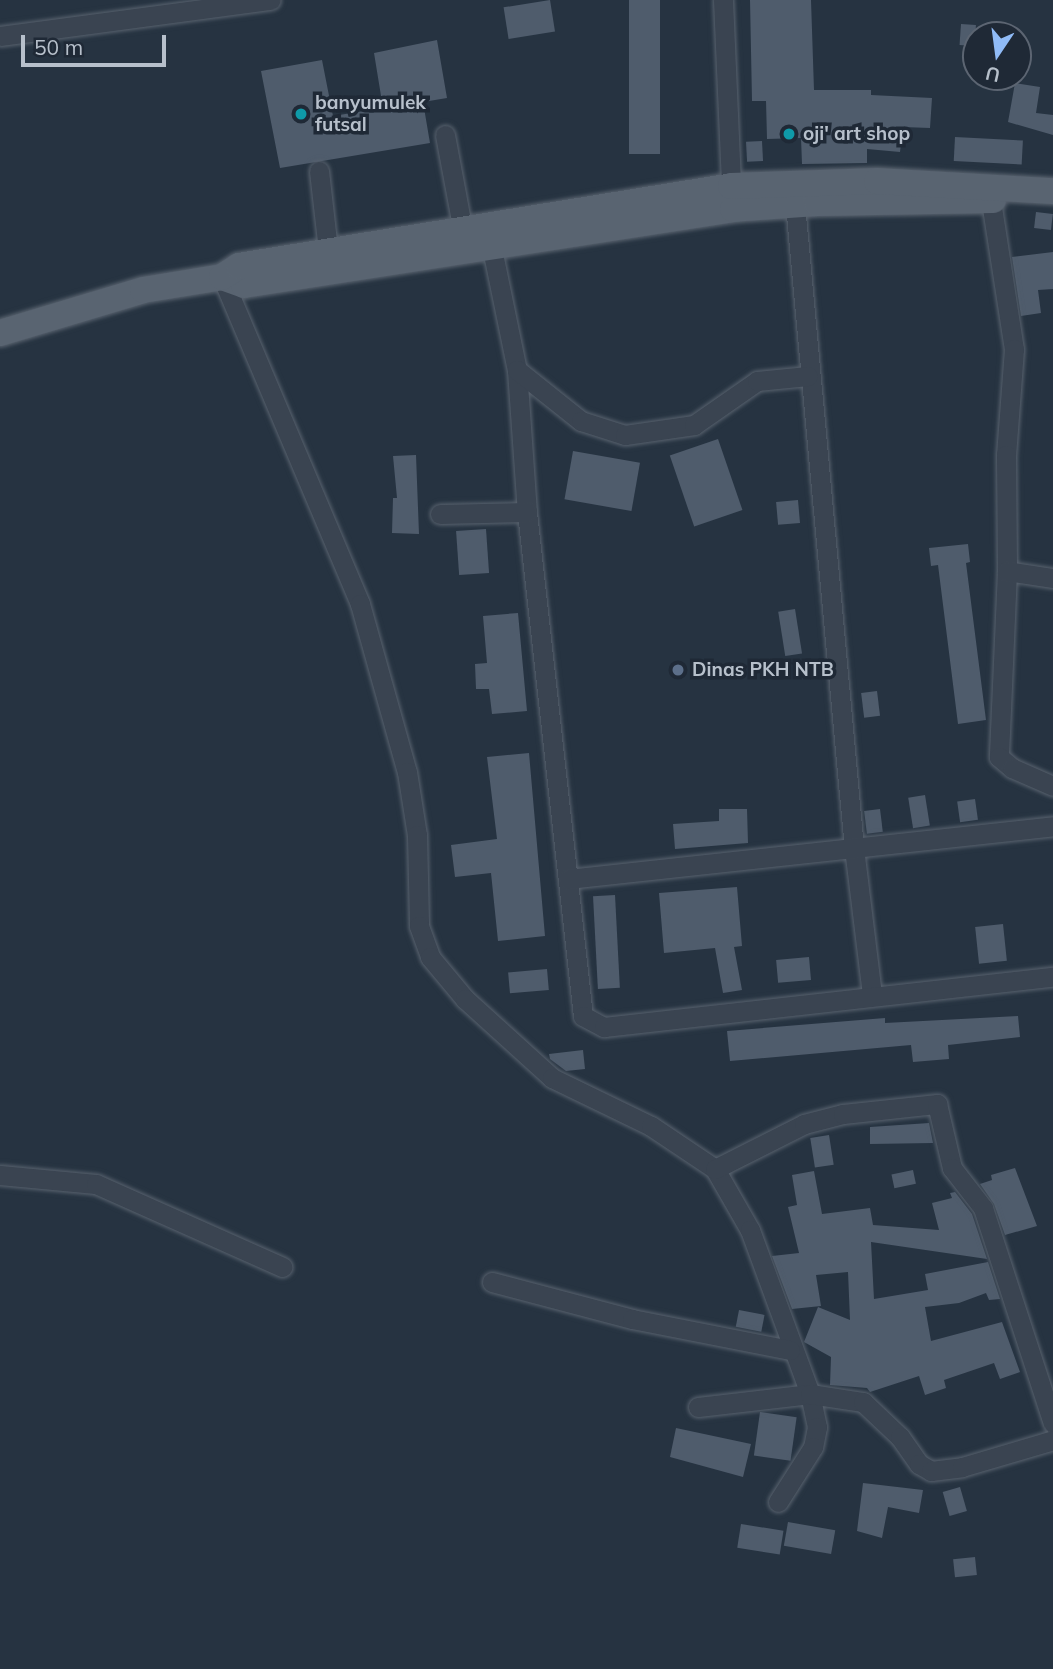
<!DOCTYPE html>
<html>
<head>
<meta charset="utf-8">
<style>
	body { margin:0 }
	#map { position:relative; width:1053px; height:1669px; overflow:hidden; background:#263341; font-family:Mulish,sans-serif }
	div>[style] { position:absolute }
	.building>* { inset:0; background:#4f5c6c; transform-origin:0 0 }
	.roads { filter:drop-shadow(0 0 2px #58626e) drop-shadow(0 0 2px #58626e) }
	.minor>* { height:19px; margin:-9.5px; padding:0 9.5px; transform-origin:9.5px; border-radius:9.5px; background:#3a4451 }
	.major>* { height:26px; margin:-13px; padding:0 13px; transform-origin:13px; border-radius:13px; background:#596471 }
	.dots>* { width:19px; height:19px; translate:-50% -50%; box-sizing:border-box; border:4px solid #1f2936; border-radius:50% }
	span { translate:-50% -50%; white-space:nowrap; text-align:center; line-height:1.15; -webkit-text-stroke:7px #1f2936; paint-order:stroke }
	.poi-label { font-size:19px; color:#b7c0cb; font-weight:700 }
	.left { translate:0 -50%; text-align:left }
	.north { position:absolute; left:962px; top:21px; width:70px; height:70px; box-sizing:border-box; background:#1f2936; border:2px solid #5c6572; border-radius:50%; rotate:193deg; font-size:19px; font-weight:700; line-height:28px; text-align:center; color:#b7c0cb }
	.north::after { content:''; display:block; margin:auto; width:24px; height:32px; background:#90bbf7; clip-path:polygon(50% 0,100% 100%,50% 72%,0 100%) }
	.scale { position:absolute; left:21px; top:35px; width:145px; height:32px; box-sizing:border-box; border:4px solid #b7c0cb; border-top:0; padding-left:9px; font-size:21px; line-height:24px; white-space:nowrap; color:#b7c0cb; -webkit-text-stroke:5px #1f2936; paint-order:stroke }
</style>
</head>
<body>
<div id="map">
	<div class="building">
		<i style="left:550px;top:0;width:32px;height:47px;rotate:81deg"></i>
		<i style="left:629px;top:0;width:31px;height:154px"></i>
		<i style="clip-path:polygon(750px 0,811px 0,814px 90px,871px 90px,871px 95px,932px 98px,930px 128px,903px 127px,900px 152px,867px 149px,867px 163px,802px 164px,801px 138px,767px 139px,766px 101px,752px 101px)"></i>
		<i style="left:961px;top:24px;width:15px;height:21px;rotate:4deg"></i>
		<i style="clip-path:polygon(437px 40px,447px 98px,423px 102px,430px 143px,280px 168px,261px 71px,322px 60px,333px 116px,383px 108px,374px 53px)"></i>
		<i style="clip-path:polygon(1015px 83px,1040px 87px,1036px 113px,1053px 115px,1053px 135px,1008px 122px)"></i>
		<i style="left:955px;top:137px;width:68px;height:24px;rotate:3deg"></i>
		<i style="left:762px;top:141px;width:20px;height:16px;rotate:87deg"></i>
		<i style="left:1036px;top:212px;width:17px;height:16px;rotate:7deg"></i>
		<i style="clip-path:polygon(1053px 252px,1053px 289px,1038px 290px,1041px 313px,1021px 316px,1012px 257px)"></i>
		<i style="left:718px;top:439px;width:75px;height:51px;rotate:71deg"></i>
		<i style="left:573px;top:451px;width:68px;height:49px;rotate:10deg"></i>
		<i style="clip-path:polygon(416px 455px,419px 534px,392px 533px,393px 498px,397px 498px,393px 456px)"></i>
		<i style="left:798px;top:500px;width:23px;height:22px;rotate:85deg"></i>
		<i style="left:486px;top:529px;width:44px;height:30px;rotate:86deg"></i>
		<i style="clip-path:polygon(968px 544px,970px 562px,966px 563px,986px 720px,958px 724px,938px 565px,931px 566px,929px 548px)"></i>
		<i style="left:795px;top:609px;width:45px;height:17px;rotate:81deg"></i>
		<i style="clip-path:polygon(518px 613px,527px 711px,492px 714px,489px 689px,476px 689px,475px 664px,487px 663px,483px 616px)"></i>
		<i style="left:877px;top:691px;width:25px;height:16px;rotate:83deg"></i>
		<i style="clip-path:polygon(529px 753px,545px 936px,498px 941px,491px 873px,455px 877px,451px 845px,497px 839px,487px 757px)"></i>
		<i style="left:925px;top:795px;width:31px;height:17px;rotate:81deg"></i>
		<i style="left:975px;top:799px;width:21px;height:18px;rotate:82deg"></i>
		<i style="clip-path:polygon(719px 809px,747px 809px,748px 843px,675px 849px,673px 824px,719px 821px)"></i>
		<i style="left:880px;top:809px;width:23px;height:16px;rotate:83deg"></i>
		<i style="clip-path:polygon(737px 887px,742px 946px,734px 947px,742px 990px,723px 993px,715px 948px,664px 953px,659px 893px)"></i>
		<i style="left:615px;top:895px;width:93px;height:22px;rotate:87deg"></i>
		<i style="left:1003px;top:924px;width:37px;height:28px;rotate:84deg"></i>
		<i style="left:809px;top:957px;width:23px;height:33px;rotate:85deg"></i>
		<i style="left:547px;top:969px;width:21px;height:39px;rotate:85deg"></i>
		<i style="clip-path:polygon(1018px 1016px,1020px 1037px,948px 1045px,949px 1059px,913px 1062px,911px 1045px,730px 1061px,727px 1031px,885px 1018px,885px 1023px)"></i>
		<i style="clip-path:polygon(583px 1050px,585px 1069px,566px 1071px,550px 1059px,549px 1054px)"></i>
		<i style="clip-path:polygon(929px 1123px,933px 1143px,870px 1144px,870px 1127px)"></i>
		<i style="left:829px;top:1135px;width:30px;height:19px;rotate:81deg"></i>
		<i style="clip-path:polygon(1015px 1168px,1037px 1226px,1005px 1235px,994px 1204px,980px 1184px,992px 1180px,991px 1175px)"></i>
		<i style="left:913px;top:1170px;width:14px;height:22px;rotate:78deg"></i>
		<i style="clip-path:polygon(814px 1171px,822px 1214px,870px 1208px,873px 1225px,939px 1230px,932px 1203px,952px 1198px,950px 1193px,955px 1192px,972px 1214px,987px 1259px,871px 1242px,874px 1299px,928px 1290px,925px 1274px,988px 1262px,1000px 1299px,989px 1300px,986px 1293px,959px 1303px,925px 1307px,931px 1341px,1002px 1322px,1020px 1372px,1000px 1379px,994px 1363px,944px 1380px,946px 1388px,925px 1395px,919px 1376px,870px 1392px,867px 1388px,830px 1385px,831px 1357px,804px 1342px,818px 1307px,850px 1320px,848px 1272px,816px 1275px,821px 1306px,792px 1309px,772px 1256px,799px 1253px,788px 1207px,797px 1205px,792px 1175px)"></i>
		<i style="left:739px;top:1310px;width:26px;height:17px;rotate:11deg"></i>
		<i style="left:760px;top:1412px;width:37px;height:44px;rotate:8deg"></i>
		<i style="clip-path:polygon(676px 1428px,751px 1444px,743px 1477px,670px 1457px)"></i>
		<i style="clip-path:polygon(863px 1483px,923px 1490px,919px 1513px,888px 1507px,882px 1538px,857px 1531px)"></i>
		<i style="left:960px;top:1487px;width:25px;height:18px;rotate:74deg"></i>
		<i style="left:788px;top:1522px;width:48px;height:24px;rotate:10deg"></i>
		<i style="left:741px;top:1524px;width:43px;height:24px;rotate:9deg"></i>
		<i style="left:975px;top:1557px;width:18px;height:22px;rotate:84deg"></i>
	</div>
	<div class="roads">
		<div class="minor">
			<i style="left:723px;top:0;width:186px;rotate:87.5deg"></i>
			<i style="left:0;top:36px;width:273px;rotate:-7.6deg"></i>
			<i style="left:445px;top:135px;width:109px;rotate:79.4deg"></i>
			<i style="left:319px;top:171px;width:80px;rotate:83.5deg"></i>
			<i style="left:989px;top:188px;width:163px;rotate:81.2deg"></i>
			<i style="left:1014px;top:349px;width:106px;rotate:94.3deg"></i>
			<i style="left:1006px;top:455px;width:116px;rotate:89.5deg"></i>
			<i style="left:1007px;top:571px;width:186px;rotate:92.5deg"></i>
			<i style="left:999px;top:757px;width:17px;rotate:40deg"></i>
			<i style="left:1012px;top:768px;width:45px;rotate:23.7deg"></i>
			<i style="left:795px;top:204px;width:647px;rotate:84.77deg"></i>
			<i style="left:854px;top:848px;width:148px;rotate:83deg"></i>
			<i style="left:489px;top:234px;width:139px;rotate:78.4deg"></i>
			<i style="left:517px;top:370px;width:142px;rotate:86deg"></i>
			<i style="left:527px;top:512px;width:507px;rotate:83.66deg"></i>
			<i style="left:583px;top:1016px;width:24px;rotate:28deg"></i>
			<i style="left:604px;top:1027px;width:452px;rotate:-6.4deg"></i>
			<i style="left:222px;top:277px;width:355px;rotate:67.1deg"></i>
			<i style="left:360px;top:604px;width:174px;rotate:74.4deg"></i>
			<i style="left:407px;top:772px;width:64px;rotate:81deg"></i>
			<i style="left:417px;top:835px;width:91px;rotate:88.7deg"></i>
			<i style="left:419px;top:926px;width:33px;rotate:70deg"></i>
			<i style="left:430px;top:957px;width:55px;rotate:50.2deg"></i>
			<i style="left:465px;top:999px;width:118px;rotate:42.2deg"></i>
			<i style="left:552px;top:1078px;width:110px;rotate:25.9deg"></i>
			<i style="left:651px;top:1126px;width:77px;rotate:33.9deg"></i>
			<i style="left:715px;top:1169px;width:70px;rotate:60.2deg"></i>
			<i style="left:750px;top:1230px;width:175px;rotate:69.9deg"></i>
			<i style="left:810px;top:1394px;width:34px;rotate:78deg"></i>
			<i style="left:817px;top:1427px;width:20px;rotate:101deg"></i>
			<i style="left:813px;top:1447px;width:65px;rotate:122.5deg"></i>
			<i style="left:517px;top:370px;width:82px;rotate:38.6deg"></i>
			<i style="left:581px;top:421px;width:46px;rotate:17.7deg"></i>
			<i style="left:625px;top:435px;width:70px;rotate:-8.2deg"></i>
			<i style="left:694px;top:425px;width:77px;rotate:-34.9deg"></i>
			<i style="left:757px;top:381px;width:51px;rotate:-5.6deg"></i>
			<i style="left:440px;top:514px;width:87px;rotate:-1.3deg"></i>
			<i style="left:1007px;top:571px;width:47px;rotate:8.7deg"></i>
			<i style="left:568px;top:879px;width:488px;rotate:-6.2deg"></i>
			<i style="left:715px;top:1169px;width:100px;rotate:-26.8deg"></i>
			<i style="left:804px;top:1124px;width:40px;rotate:-14.4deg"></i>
			<i style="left:843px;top:1114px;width:95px;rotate:-6.1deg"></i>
			<i style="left:937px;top:1104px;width:66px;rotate:76.8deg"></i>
			<i style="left:952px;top:1168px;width:51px;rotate:52.2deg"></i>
			<i style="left:983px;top:1208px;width:226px;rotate:72deg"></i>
			<i style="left:0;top:1175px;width:96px;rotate:5.4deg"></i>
			<i style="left:96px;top:1184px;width:204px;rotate:24deg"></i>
			<i style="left:492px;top:1282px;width:145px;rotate:14.8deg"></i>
			<i style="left:632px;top:1319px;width:161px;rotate:11.1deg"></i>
			<i style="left:698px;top:1407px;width:113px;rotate:-6.6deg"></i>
			<i style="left:810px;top:1394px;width:54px;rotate:8.6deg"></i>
			<i style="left:863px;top:1402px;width:51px;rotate:43.4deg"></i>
			<i style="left:900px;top:1437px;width:33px;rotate:55deg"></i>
			<i style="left:919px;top:1464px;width:14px;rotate:30deg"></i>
			<i style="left:931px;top:1471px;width:31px;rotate:-7deg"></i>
			<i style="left:962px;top:1467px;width:95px;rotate:-16.5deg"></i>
		</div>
		<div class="major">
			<i style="left:222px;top:277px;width:23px;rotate:20deg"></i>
			<i style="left:244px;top:285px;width:495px;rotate:-8.8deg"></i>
			<i style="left:733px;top:209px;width:84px;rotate:-4.1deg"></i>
			<i style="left:817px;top:203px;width:176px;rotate:-1deg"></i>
			<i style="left:0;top:333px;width:149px;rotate:-16.7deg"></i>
			<i style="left:143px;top:290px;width:80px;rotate:-9.3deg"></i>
			<i style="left:222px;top:277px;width:20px;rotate:-33deg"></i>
			<i style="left:239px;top:266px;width:498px;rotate:-9.2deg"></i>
			<i style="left:731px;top:186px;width:146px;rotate:-2deg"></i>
			<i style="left:877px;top:181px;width:176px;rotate:3.3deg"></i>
		</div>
	</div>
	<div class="dots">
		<i style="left:301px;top:114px;background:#0f9aa8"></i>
		<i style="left:789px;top:134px;background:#0f9aa8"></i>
		<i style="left:678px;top:670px;background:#5c6f8a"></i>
	</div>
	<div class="poi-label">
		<span class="left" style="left:315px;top:114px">banyumulek<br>futsal</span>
		<span class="left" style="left:803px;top:134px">oji' art shop</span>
		<span class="left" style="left:692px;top:670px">Dinas PKH NTB</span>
	</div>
	<div class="north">U</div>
	<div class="scale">50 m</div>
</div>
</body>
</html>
